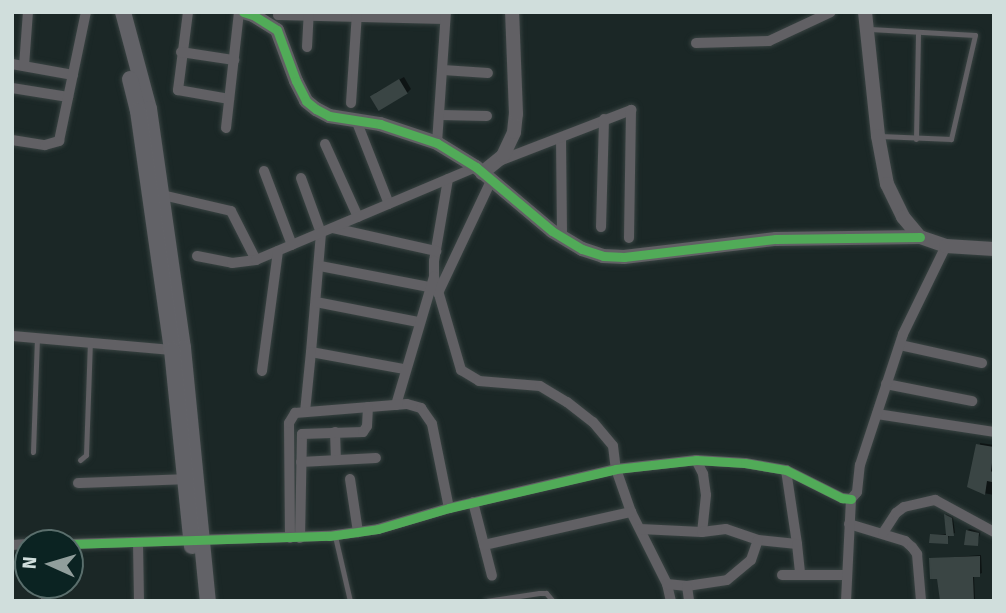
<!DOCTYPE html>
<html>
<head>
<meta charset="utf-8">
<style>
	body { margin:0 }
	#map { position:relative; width:1006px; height:613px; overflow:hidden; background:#1b2726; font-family:"Fira Sans",sans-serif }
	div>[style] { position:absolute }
	.shadow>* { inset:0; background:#0007 }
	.building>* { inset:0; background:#3a4544; transform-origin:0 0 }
	.roads { filter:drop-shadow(0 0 2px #394342) drop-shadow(0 0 2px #394342) }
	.service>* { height:5px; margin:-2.5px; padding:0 2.5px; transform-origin:2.5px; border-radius:2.5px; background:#616064 }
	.minor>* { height:10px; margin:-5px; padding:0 5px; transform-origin:5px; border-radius:5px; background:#616064 }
	.tertiary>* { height:14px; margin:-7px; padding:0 7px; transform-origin:7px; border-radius:7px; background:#616064 }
	.secondary>* { height:16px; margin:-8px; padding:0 8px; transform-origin:8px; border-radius:8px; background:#626267 }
	.cycleway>* { height:9px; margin:-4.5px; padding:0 4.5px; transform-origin:4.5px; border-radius:4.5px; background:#51ab58 }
	span { translate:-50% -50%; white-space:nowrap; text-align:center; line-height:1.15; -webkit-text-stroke:5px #0b2322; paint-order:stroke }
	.frame { position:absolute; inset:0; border:14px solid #d0dedc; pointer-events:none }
	.north { position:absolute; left:14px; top:529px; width:70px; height:70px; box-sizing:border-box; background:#0b2322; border:2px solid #5a6e6c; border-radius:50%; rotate:274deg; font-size:19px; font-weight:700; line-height:28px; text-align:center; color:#d0dedc }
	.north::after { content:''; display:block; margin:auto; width:24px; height:32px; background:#919e9c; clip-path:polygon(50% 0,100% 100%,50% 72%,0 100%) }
</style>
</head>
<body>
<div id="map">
	<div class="shadow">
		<i style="clip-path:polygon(404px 77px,411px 89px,407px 93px,375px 93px)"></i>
		<i style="clip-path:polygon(980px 443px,994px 445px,994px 495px,978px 492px)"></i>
		<i style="clip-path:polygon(946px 514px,953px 517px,955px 533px,949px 535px,947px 543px,931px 535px,948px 534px)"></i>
		<i style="clip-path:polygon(969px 529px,981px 531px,977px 544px,967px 531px)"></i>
		<i style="clip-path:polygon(981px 555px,982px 573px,974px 576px,975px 600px,941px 601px,939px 577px,930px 559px)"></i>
	</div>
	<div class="building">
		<i style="left:399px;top:79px;width:17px;height:34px;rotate:59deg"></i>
		<i style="clip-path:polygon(976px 444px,994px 447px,991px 471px,994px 474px,992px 482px,987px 481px,985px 495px,967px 487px)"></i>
		<i style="clip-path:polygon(944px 514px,952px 518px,954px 536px,948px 536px,948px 544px,929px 543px,930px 534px,946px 535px)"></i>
		<i style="clip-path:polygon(966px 530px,979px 533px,978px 546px,964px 545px)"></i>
		<i style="clip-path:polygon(980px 556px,980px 577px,973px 577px,974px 601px,940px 601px,937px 579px,930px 579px,929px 558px)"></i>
	</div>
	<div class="roads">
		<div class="service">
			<i style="left:870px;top:29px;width:105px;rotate:3.3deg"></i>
			<i style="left:975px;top:35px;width:107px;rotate:103deg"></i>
			<i style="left:951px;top:139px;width:71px;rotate:-177.6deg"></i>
			<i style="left:916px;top:139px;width:106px;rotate:-88.9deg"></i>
			<i style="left:33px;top:452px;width:113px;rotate:-88deg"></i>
			<i style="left:80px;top:460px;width:8px;rotate:-40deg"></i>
			<i style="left:86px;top:455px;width:112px;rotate:-88deg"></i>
			<i style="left:335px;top:536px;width:67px;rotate:77deg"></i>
			<i style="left:486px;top:601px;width:54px;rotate:-8.6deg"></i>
			<i style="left:539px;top:593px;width:7px"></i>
			<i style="left:546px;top:593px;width:11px;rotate:49deg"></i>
		</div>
		<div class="minor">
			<i style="left:188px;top:12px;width:79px;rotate:97.3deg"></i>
			<i style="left:178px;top:90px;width:52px;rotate:10deg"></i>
			<i style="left:278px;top:15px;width:167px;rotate:1.4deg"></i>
			<i style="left:696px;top:43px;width:73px;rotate:-1.6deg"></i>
			<i style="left:769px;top:41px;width:68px;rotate:-25.1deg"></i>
			<i style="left:307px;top:47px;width:35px;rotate:-87deg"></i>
			<i style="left:181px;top:52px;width:54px;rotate:8.6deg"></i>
			<i style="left:12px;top:64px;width:62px;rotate:10.2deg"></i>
			<i style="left:24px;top:66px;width:54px;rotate:-85.8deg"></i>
			<i style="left:443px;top:70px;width:45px;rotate:3.8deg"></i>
			<i style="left:12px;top:88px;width:57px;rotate:9.1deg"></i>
			<i style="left:351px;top:103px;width:91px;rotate:-86.2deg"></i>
			<i style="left:441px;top:115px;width:46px;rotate:1.2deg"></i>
			<i style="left:356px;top:120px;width:90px;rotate:68.6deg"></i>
			<i style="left:226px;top:128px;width:117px;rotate:-83.6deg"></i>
			<i style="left:561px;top:138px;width:99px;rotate:89.4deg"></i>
			<i style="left:12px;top:140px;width:33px;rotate:9deg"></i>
			<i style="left:45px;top:145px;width:15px;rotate:-16deg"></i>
			<i style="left:59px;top:141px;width:132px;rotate:-78.2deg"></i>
			<i style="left:437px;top:143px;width:131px;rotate:-86.1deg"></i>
			<i style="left:325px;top:144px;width:80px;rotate:65.7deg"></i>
			<i style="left:499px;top:161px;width:142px;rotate:-21.1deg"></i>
			<i style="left:631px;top:110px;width:128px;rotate:90.9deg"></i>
			<i style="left:264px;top:171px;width:79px;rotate:69.3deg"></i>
			<i style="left:301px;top:178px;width:59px;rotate:70deg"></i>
			<i style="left:321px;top:233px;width:119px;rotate:94.8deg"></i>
			<i style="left:311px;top:352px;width:95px;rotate:10.4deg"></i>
			<i style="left:448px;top:179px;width:83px;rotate:99.7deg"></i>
			<i style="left:434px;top:261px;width:16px;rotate:90deg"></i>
			<i style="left:434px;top:277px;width:97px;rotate:73.8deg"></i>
			<i style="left:461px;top:370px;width:21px;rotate:31deg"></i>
			<i style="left:479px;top:381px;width:61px;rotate:4.7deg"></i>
			<i style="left:540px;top:386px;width:31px;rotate:31deg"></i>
			<i style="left:567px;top:402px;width:33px;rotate:38deg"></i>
			<i style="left:593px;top:422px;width:31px;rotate:50deg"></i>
			<i style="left:613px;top:446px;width:23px;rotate:83deg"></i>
			<i style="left:616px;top:469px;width:46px;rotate:70.8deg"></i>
			<i style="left:631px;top:512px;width:80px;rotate:63.4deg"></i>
			<i style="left:667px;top:584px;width:17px;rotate:77deg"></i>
			<i style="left:158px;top:194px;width:75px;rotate:13.1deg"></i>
			<i style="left:231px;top:211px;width:55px;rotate:63deg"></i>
			<i style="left:601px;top:227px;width:108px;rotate:-88.4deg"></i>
			<i style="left:333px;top:228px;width:106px;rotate:12.6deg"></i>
			<i style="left:197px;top:256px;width:36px;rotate:11deg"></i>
			<i style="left:232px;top:263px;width:24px;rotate:-7deg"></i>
			<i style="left:256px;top:260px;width:239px;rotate:-22.9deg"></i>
			<i style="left:320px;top:266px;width:111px;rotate:10.9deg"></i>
			<i style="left:438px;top:293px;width:124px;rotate:-64.7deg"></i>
			<i style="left:316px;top:302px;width:104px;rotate:11.1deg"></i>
			<i style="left:12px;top:336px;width:161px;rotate:5deg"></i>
			<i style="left:900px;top:345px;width:84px;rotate:12.4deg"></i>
			<i style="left:262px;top:371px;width:121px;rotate:-82.4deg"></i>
			<i style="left:886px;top:384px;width:88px;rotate:11.2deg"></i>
			<i style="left:396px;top:405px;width:134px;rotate:-73.5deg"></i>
			<i style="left:305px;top:412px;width:60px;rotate:-84.3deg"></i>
			<i style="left:877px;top:414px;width:118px;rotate:8.7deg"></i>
			<i style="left:335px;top:432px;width:28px;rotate:88deg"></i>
			<i style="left:696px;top:460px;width:16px;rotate:63deg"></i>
			<i style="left:703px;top:474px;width:21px;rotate:82deg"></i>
			<i style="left:706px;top:495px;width:37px;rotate:96deg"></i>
			<i style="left:301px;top:462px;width:75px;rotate:-3.1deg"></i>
			<i style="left:786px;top:470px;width:75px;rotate:81.5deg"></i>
			<i style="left:350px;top:479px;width:54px;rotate:81.4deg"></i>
			<i style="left:78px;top:483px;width:107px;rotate:-2.1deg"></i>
			<i style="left:473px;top:502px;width:76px;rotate:75.6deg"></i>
			<i style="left:849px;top:524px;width:59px;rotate:16.9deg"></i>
			<i style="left:905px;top:541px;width:9px;rotate:41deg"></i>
			<i style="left:912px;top:547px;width:9px;rotate:54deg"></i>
			<i style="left:917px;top:554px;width:47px;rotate:85.1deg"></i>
			<i style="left:640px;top:529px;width:62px;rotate:2.8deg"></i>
			<i style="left:702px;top:532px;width:24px;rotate:-7deg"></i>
			<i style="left:726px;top:529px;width:34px;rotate:19deg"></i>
			<i style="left:758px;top:540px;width:39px;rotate:6deg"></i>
			<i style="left:797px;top:544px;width:31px;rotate:84deg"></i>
			<i style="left:883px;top:533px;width:24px;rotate:-57deg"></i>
			<i style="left:896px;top:513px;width:10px;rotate:-37deg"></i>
			<i style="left:904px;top:507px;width:32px;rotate:-13deg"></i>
			<i style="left:935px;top:500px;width:67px;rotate:28.5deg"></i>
			<i style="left:290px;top:538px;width:115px;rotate:-90.5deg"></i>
			<i style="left:289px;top:423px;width:12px;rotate:-59deg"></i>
			<i style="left:295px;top:413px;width:112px;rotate:-4.6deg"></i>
			<i style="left:407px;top:404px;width:15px;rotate:16deg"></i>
			<i style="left:421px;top:408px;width:19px;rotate:55deg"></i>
			<i style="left:432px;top:424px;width:86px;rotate:78.6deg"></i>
			<i style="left:300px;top:538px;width:104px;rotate:-88.9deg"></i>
			<i style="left:302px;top:434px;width:61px;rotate:-1.9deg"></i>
			<i style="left:363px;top:432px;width:7px;rotate:-56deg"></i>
			<i style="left:367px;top:426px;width:19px;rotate:-87deg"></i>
			<i style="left:138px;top:543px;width:58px;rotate:89deg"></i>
			<i style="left:70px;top:544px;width:259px;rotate:-1.8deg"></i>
			<i style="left:329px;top:536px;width:49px;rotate:-8.1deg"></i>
			<i style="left:378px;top:529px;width:74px;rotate:-16.5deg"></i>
			<i style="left:449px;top:508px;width:171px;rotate:-13.1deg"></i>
			<i style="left:616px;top:469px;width:81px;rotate:-6.4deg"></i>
			<i style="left:696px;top:460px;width:49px;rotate:3.5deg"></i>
			<i style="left:745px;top:463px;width:42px;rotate:9.7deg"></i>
			<i style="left:786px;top:470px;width:63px;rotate:26.6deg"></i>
			<i style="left:842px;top:498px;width:9px;rotate:6deg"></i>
			<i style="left:12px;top:545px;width:16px;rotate:-4deg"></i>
			<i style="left:484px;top:545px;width:151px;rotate:-12.7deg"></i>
			<i style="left:782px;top:575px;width:65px"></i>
			<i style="left:667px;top:584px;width:20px;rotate:6deg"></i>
			<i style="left:687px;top:586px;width:40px;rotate:-8.5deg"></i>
			<i style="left:727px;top:580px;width:31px;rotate:-40deg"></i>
			<i style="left:751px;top:560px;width:21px;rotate:-71deg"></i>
			<i style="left:46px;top:585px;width:16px;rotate:90deg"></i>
			<i style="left:687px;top:586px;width:15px;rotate:82deg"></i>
			<i style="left:846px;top:601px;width:102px;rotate:-87.2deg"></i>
			<i style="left:851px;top:499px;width:9px;rotate:-49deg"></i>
			<i style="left:857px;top:492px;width:27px;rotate:-84deg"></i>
			<i style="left:860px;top:465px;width:138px;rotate:-71.8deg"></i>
			<i style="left:903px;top:334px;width:98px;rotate:-64deg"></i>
		</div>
		<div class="tertiary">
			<i style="left:243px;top:12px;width:10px;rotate:17deg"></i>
			<i style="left:253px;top:15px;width:28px;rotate:32deg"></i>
			<i style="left:277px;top:30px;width:54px;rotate:69.6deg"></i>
			<i style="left:296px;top:81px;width:22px;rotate:63deg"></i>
			<i style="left:306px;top:101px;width:13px;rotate:39deg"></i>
			<i style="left:316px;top:109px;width:15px;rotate:28deg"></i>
			<i style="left:329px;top:116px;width:52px;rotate:8.9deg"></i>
			<i style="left:380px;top:124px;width:60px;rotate:18.4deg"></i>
			<i style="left:437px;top:143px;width:46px;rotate:31.6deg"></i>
			<i style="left:476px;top:167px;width:99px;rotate:40.1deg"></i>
			<i style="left:552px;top:231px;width:35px;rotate:31deg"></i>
			<i style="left:582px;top:249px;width:22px;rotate:18deg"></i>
			<i style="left:603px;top:256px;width:21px;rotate:3deg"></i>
			<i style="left:624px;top:257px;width:153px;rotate:-6.8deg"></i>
			<i style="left:776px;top:239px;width:144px;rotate:-0.8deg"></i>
			<i style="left:865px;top:12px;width:125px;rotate:84deg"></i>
			<i style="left:878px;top:136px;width:49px;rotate:79.4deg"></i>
			<i style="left:887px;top:184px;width:37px;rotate:64deg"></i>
			<i style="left:903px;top:217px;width:26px;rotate:50deg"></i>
			<i style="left:920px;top:237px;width:28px;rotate:19deg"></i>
			<i style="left:946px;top:246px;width:48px;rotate:3.6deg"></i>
			<i style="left:482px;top:173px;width:27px;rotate:-39deg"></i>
			<i style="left:503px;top:156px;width:26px;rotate:-65deg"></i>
			<i style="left:514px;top:132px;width:18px;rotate:-84deg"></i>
			<i style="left:516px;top:114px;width:102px;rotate:-92.2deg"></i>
		</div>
		<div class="secondary">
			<i style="left:123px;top:12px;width:100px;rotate:75deg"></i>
			<i style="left:149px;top:109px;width:241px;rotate:81.9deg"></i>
			<i style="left:183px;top:348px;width:254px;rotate:84.4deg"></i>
			<i style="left:130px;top:79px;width:33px;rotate:76deg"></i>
			<i style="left:138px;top:111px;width:241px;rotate:81.9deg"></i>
			<i style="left:172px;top:350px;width:197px;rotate:84.2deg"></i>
		</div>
	</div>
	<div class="cycleway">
		<i style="left:243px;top:12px;width:10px;rotate:17deg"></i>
		<i style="left:253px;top:15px;width:28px;rotate:32deg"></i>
		<i style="left:277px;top:30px;width:54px;rotate:69.6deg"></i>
		<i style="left:296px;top:81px;width:22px;rotate:63deg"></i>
		<i style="left:306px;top:101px;width:13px;rotate:39deg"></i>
		<i style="left:316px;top:109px;width:15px;rotate:28deg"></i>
		<i style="left:329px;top:116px;width:52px;rotate:8.9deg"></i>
		<i style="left:380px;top:124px;width:60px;rotate:18.4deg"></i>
		<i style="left:437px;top:143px;width:46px;rotate:31.6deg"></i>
		<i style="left:476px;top:167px;width:99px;rotate:40.1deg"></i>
		<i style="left:552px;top:231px;width:35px;rotate:31deg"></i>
		<i style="left:582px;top:249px;width:22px;rotate:18deg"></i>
		<i style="left:603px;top:256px;width:21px;rotate:3deg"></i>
		<i style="left:624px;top:257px;width:153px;rotate:-6.8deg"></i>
		<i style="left:776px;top:239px;width:144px;rotate:-0.8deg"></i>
		<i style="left:70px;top:544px;width:259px;rotate:-1.8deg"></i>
		<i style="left:329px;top:536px;width:49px;rotate:-8.1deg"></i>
		<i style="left:378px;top:529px;width:74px;rotate:-16.5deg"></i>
		<i style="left:449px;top:508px;width:171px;rotate:-13.1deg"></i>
		<i style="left:616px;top:469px;width:81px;rotate:-6.4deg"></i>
		<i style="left:696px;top:460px;width:49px;rotate:3.5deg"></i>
		<i style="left:745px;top:463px;width:42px;rotate:9.7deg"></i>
		<i style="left:786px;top:470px;width:63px;rotate:26.6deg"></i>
		<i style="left:842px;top:498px;width:9px;rotate:6deg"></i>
	</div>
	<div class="frame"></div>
	<div class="north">N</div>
</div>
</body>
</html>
